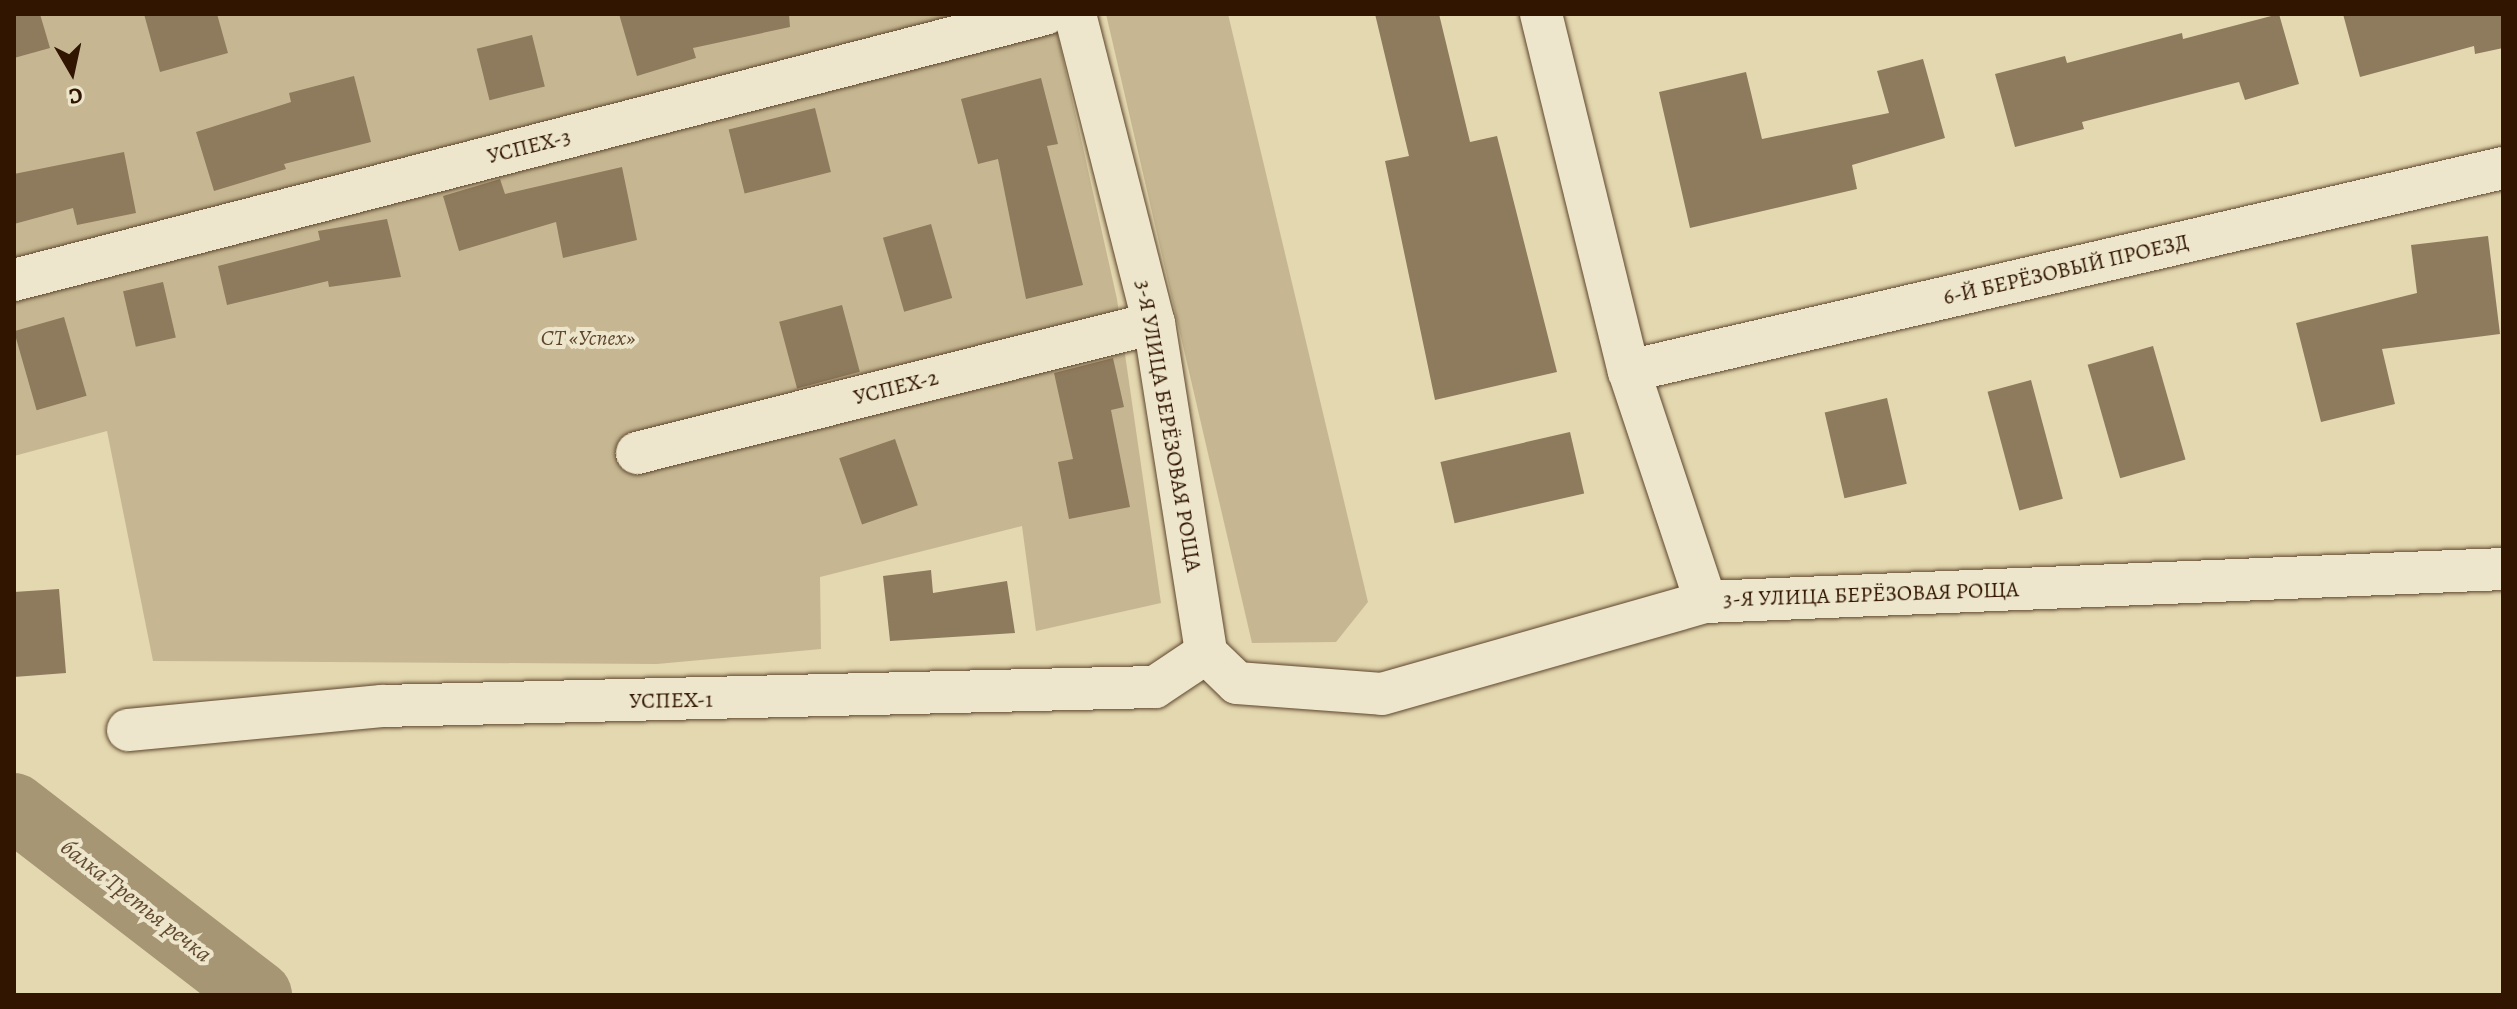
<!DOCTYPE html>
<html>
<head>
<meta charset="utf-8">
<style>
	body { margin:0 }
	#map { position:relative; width:2517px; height:1009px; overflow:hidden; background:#e4d8b0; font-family:Alegreya,serif }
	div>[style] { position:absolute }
	.green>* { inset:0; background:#c6b792 }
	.river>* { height:68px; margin:-34px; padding:0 34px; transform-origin:34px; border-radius:34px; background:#a79674 }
	.building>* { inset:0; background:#8e7a5c; transform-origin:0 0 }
	.roads { filter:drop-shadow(0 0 2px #5e462c) drop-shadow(0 0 2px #5e462c) }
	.minor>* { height:42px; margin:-21px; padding:0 21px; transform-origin:21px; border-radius:21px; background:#ede6cc }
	span { translate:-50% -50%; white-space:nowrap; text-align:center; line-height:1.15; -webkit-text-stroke:8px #ede6cc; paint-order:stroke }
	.street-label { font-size:22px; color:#311500 }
	.park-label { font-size:22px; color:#5e462c; font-style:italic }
	.water-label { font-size:24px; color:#60492e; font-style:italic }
	.frame { position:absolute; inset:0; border:16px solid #311500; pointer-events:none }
	.north { position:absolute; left:32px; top:32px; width:80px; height:80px; -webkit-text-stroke:6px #ede6cc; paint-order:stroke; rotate:171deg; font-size:22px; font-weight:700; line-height:32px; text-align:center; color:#311500 }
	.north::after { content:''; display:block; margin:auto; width:28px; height:36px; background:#311500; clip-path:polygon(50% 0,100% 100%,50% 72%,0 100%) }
</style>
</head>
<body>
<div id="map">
	<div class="green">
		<i style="clip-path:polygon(14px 14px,1053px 14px,1117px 299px,1161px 603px,1036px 631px,1022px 526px,820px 577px,821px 649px,657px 664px,153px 661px,107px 431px,14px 456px)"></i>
		<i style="clip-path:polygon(1106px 14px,1228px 14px,1368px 602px,1336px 642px,1252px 643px)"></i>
	</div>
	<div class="river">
		<i style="left:14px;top:807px;width:308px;rotate:37.6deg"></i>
	</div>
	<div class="building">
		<i style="clip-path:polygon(14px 14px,40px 14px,50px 48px,14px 58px)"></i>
		<i style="clip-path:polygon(144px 14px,217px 14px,228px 53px,160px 72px)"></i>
		<i style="clip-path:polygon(619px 14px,789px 14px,790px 27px,693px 48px,696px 58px,637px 76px)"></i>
		<i style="clip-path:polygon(1375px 14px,1439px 14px,1470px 142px,1497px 136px,1557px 372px,1435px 400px,1385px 161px,1409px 156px)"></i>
		<i style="clip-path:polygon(2279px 14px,2299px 84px,2245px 100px,2239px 82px,2082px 122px,2084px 129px,2015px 147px,1995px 74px,2065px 56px,2067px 63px,2182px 33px,2183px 39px)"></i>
		<i style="clip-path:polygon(2343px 14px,2503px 14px,2503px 48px,2475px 54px,2474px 46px,2360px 77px)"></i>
		<i style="left:532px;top:35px;width:53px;height:57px;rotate:76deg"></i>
		<i style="clip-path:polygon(1923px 59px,1945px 138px,1852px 165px,1857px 189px,1690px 228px,1659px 92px,1746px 72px,1762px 139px,1889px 113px,1877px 71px)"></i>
		<i style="clip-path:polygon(354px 76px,371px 142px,284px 164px,286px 169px,214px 191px,196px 132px,291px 102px,289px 93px)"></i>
		<i style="clip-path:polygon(1041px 78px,1058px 144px,1047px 146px,1083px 285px,1026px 299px,998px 159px,978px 164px,961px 99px)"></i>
		<i style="left:815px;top:108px;width:66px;height:89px;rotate:76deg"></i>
		<i style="clip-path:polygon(124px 152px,136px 213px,77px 225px,73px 208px,14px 224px,14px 174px)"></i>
		<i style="clip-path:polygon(622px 167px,637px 240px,563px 258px,556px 222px,459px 251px,443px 196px,500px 179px,505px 194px)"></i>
		<i style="clip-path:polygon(387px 219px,401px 277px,329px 287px,328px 281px,227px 305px,218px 266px,320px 240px,318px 231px)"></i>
		<i style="left:931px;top:224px;width:77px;height:50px;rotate:74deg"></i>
		<i style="clip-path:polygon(2488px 236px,2500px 334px,2382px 349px,2395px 404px,2321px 422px,2296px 323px,2417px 293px,2411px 245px)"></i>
		<i style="left:163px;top:282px;width:57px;height:41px;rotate:77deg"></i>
		<i style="left:842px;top:305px;width:69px;height:65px;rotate:75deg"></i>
		<i style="left:64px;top:317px;width:82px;height:52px;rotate:74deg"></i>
		<i style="left:2153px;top:346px;width:118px;height:68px;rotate:74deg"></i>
		<i style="clip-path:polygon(1113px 358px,1124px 407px,1111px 410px,1130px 507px,1069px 519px,1058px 462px,1073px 459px,1054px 373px)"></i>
		<i style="left:2031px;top:380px;width:123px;height:45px;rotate:75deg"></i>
		<i style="left:1887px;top:398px;width:88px;height:64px;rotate:77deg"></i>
		<i style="left:1570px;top:432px;width:63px;height:133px;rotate:77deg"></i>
		<i style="left:895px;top:439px;width:70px;height:59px;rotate:71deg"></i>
		<i style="clip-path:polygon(931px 570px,933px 593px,1007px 581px,1015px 633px,890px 641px,883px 576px)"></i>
		<i style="clip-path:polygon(59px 589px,66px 673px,14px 677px,14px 592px)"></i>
	</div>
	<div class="roads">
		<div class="minor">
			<i style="left:1075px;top:14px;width:319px;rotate:75.7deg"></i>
			<i style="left:1154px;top:323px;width:334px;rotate:81deg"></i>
			<i style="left:1541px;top:14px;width:368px;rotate:76.2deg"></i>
			<i style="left:1629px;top:371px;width:243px;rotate:71.6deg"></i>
			<i style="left:1706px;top:602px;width:798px;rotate:-2.37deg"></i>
			<i style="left:14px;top:280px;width:1065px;rotate:-14.47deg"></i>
			<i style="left:1629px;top:371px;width:897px;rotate:-13.08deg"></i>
			<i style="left:637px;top:453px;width:533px;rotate:-14.11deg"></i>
			<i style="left:1206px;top:653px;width:43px;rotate:44.1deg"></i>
			<i style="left:1237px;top:683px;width:145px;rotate:4.3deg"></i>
			<i style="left:1382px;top:694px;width:337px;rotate:-15.9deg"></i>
			<i style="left:128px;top:730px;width:255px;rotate:-5.4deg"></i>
			<i style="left:382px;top:706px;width:773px;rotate:-1.41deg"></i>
			<i style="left:1155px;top:687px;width:61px;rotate:-33.7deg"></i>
		</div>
	</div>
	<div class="street-label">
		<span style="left:529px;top:147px;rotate:-14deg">УСПЕХ-3</span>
		<span style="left:2066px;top:270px;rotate:-13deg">6-Й БЕРЁЗОВЫЙ ПРОЕЗД</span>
		<span style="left:896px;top:388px;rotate:-14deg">УСПЕХ-2</span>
		<span style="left:1168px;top:426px;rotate:80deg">3-Я УЛИЦА БЕРЁЗОВАЯ РОЩА</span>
		<span style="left:1871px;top:595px;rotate:-2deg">3-Я УЛИЦА БЕРЁЗОВАЯ РОЩА</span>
		<span style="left:671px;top:701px;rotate:-1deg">УСПЕХ-1</span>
	</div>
	<div class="park-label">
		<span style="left:588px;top:339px">СТ «Успех»</span>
	</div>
	<div class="water-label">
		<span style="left:136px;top:901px;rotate:38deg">балка Третья речка</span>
	</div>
	<div class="frame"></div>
	<div class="north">С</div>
</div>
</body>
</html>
